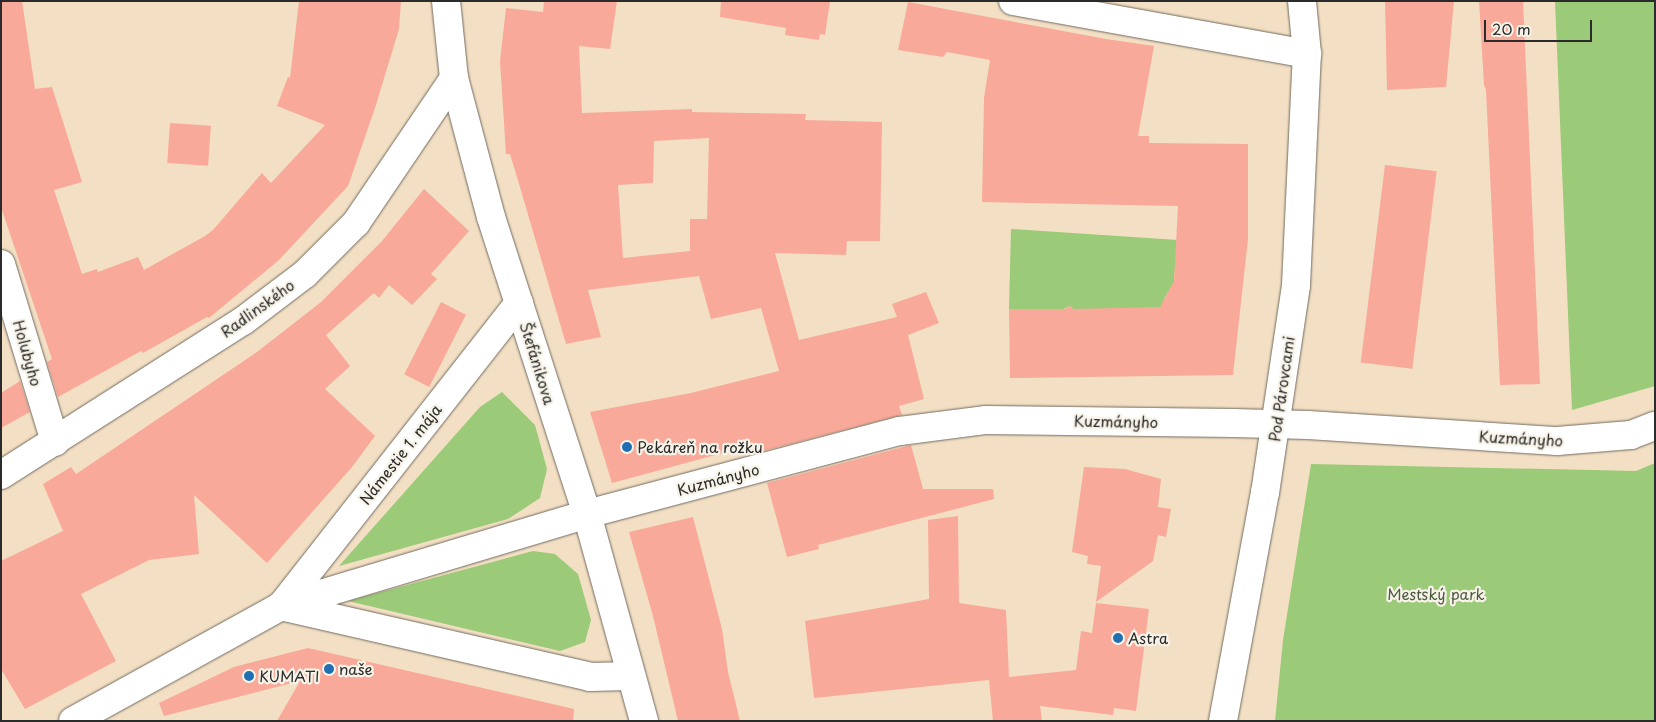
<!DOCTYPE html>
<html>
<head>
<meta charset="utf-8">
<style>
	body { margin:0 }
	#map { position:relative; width:1656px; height:722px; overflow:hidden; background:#f3dfc3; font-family:"Playpen Sans",sans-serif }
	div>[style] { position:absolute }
	.green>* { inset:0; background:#9bca78 }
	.building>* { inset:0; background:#f9a999; transform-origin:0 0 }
	.roads { filter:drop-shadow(0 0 1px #716a60) drop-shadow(0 0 1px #716a60) }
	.minor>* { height:28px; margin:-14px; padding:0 14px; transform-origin:14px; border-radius:14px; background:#fff }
	.dots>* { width:14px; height:14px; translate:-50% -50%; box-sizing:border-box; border:2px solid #f7f3e8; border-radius:50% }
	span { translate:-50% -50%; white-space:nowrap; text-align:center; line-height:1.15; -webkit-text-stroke:4.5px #f7f3e8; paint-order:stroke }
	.street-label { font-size:15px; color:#2b2b2b }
	.poi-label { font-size:15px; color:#2b2b2b }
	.left { translate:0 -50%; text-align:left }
	.park-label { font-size:15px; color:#4d5b42 }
	.frame { position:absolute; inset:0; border:2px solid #2b2b2b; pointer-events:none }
	.scale { position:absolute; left:1484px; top:20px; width:108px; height:22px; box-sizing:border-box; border:2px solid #2b2b2b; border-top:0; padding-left:6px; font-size:15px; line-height:18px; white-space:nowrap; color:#2b2b2b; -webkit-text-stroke:4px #f7f3e8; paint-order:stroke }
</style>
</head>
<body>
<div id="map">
	<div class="green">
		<i style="clip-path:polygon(1555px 1px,1655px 1px,1655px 386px,1572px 410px)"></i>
		<i style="clip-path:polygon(1011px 229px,1178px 240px,1174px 279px,1192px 281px,1191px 292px,1168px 292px,1164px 299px,1169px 307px,1080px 316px,1070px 306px,1061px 310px,1009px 309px)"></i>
		<i style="clip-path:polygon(502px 392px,535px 425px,547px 469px,540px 498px,508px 519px,339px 566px,480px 407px)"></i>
		<i style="clip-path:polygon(1655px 463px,1655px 721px,1275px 721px,1283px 640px,1311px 464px,1636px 471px)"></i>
		<i style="clip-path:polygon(533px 551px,555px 554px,578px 574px,591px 620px,585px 642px,560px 651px,348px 601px)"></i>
	</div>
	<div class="building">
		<i style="clip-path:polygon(1px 1px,22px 1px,35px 89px,52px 87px,82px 182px,54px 190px,82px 274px,97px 269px,98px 272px,138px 257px,144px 270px,205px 236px,213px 230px,262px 173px,271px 183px,325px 125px,277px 106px,288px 77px,290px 78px,299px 1px,401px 1px,399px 29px,375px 108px,348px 186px,279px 260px,209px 318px,207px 317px,143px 353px,141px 351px,58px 397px,47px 362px,52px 359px,1px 207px)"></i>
		<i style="clip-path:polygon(evenodd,544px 1px,617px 1px,610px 49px,579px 46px,582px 113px,692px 109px,692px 112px,806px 114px,805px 120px,882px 122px,880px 241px,847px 241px,846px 255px,775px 253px,799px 340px,897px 317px,892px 304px,926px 292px,939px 323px,908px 335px,924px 399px,899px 406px,902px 415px,759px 452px,756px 444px,612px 483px,590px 412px,691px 393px,779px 371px,761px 308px,711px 319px,699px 276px,588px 290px,601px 337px,566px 344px,517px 177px,510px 154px,506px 154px,500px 61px,506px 8px,543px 12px,544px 1px,709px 138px,707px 219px,690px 219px,690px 251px,623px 258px,618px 185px,653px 183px,654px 141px,709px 138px)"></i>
		<i style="clip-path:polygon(721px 1px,830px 1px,825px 35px,820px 34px,819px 40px,785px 35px,786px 28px,720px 17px)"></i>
		<i style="clip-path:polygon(1385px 1px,1454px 1px,1446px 87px,1387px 90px)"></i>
		<i style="clip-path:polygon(1479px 1px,1523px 1px,1540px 384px,1500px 385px,1486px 90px,1484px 85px)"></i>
		<i style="clip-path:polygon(908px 2px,1106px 39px,1154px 46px,1138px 136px,1149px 136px,1149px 143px,1248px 144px,1248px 239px,1233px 375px,1010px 378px,1009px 309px,1064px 309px,1070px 306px,1073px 309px,1160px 307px,1174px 281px,1178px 206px,982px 202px,984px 98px,990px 60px,947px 52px,943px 57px,898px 50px)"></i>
		<i style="left:170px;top:123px;width:41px;height:40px;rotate:4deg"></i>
		<i style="left:1385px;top:165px;width:52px;height:199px;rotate:7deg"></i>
		<i style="clip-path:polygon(424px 189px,469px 231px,431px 274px,437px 279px,412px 305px,389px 285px,379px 298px,374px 293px,326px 335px,350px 366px,325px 389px,375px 436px,352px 467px,267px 563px,194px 495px,199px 554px,149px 560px,81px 594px,116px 661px,25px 709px,1px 669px,1px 561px,63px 531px,43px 484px,71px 467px,76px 474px,257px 352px,321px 302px,382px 241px)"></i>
		<i style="left:441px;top:302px;width:28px;height:81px;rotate:27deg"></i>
		<i style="clip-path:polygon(20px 381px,30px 412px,1px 428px,1px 393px)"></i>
		<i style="clip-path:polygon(911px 445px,923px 489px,993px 489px,994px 499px,818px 545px,819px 549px,787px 557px,767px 483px)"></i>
		<i style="clip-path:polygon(1084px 467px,1125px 469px,1161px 479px,1158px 507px,1171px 509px,1166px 537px,1158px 535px,1153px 561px,1096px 602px,1101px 566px,1087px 564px,1088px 556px,1072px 552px)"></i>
		<i style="clip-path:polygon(958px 516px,959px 603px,1006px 610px,1009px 677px,1076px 670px,1081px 631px,1092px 633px,1096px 603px,1149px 609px,1136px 711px,1114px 708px,1113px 715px,1040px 706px,1042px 721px,993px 721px,989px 680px,814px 698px,805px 621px,929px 599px,928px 520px)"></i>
		<i style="clip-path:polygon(693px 517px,722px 629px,728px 672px,740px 721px,678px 721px,653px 616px,629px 532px)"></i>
		<i style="clip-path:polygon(308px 648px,574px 709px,573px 721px,277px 721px,300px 681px,164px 716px,159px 703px,234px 667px)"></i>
	</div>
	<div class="roads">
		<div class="minor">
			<i style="left:446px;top:1px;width:77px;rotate:84.1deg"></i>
			<i style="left:454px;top:78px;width:144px;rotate:75.1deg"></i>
			<i style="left:491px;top:217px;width:312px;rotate:72.1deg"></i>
			<i style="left:587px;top:514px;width:215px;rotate:74.6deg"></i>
			<i style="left:1013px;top:1px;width:299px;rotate:10.2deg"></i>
			<i style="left:1px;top:264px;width:186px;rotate:73.1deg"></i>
			<i style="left:519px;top:303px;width:385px;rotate:128.1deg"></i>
			<i style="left:281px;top:606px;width:317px;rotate:12.9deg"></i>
			<i style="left:590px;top:677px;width:41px;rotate:-1.4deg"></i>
			<i style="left:1px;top:475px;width:287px;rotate:-32.5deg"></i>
			<i style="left:243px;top:321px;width:78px;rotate:-37.2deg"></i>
			<i style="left:305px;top:274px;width:72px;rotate:-45deg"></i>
			<i style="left:356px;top:223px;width:175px;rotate:-55.9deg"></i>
			<i style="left:73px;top:721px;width:238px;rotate:-28.9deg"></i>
			<i style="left:281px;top:606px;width:320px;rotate:-16.7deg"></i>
			<i style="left:587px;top:514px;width:324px;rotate:-14.9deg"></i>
			<i style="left:900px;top:431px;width:87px;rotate:-7.3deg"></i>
			<i style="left:986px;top:420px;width:247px;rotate:0.7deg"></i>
			<i style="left:1233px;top:423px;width:75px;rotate:1.5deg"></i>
			<i style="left:1308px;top:425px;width:250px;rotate:3.7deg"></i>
			<i style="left:1557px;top:441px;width:74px;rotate:-4.6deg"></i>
			<i style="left:1631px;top:435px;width:26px;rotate:-21deg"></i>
			<i style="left:1223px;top:721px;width:232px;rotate:-79.6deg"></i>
			<i style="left:1265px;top:493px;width:210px;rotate:-81.5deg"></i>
			<i style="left:1296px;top:285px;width:231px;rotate:-87.3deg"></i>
			<i style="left:1307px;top:54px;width:53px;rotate:-95.4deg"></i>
		</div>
	</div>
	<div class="dots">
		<i style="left:627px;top:447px;background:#1f6fb2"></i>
		<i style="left:1118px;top:638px;background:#1f6fb2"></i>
		<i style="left:329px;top:669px;background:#1f6fb2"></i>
		<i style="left:249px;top:676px;background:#1f6fb2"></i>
	</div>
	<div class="street-label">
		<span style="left:257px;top:308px;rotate:-36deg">Radlinského</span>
		<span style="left:28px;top:353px;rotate:74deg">Holubyho</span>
		<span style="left:538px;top:363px;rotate:73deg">Štefánikova</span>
		<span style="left:1281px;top:389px;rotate:-82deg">Pod Párovcami</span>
		<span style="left:1116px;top:421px;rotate:1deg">Kuzmányho</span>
		<span style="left:1521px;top:438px;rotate:3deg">Kuzmányho</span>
		<span style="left:400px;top:454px;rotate:-52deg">Námestie 1. mája</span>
		<span style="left:718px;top:479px;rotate:-15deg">Kuzmányho</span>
	</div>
	<div class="poi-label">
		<span class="left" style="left:637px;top:447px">Pekáreň na rožku</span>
		<span class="left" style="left:1128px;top:638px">Astra</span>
		<span class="left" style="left:339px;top:669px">naše</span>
		<span class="left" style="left:259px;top:676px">KUMATI</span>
	</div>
	<div class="park-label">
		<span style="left:1436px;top:594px">Mestský park</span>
	</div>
	<div class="frame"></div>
	<div class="scale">20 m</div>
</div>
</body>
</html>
